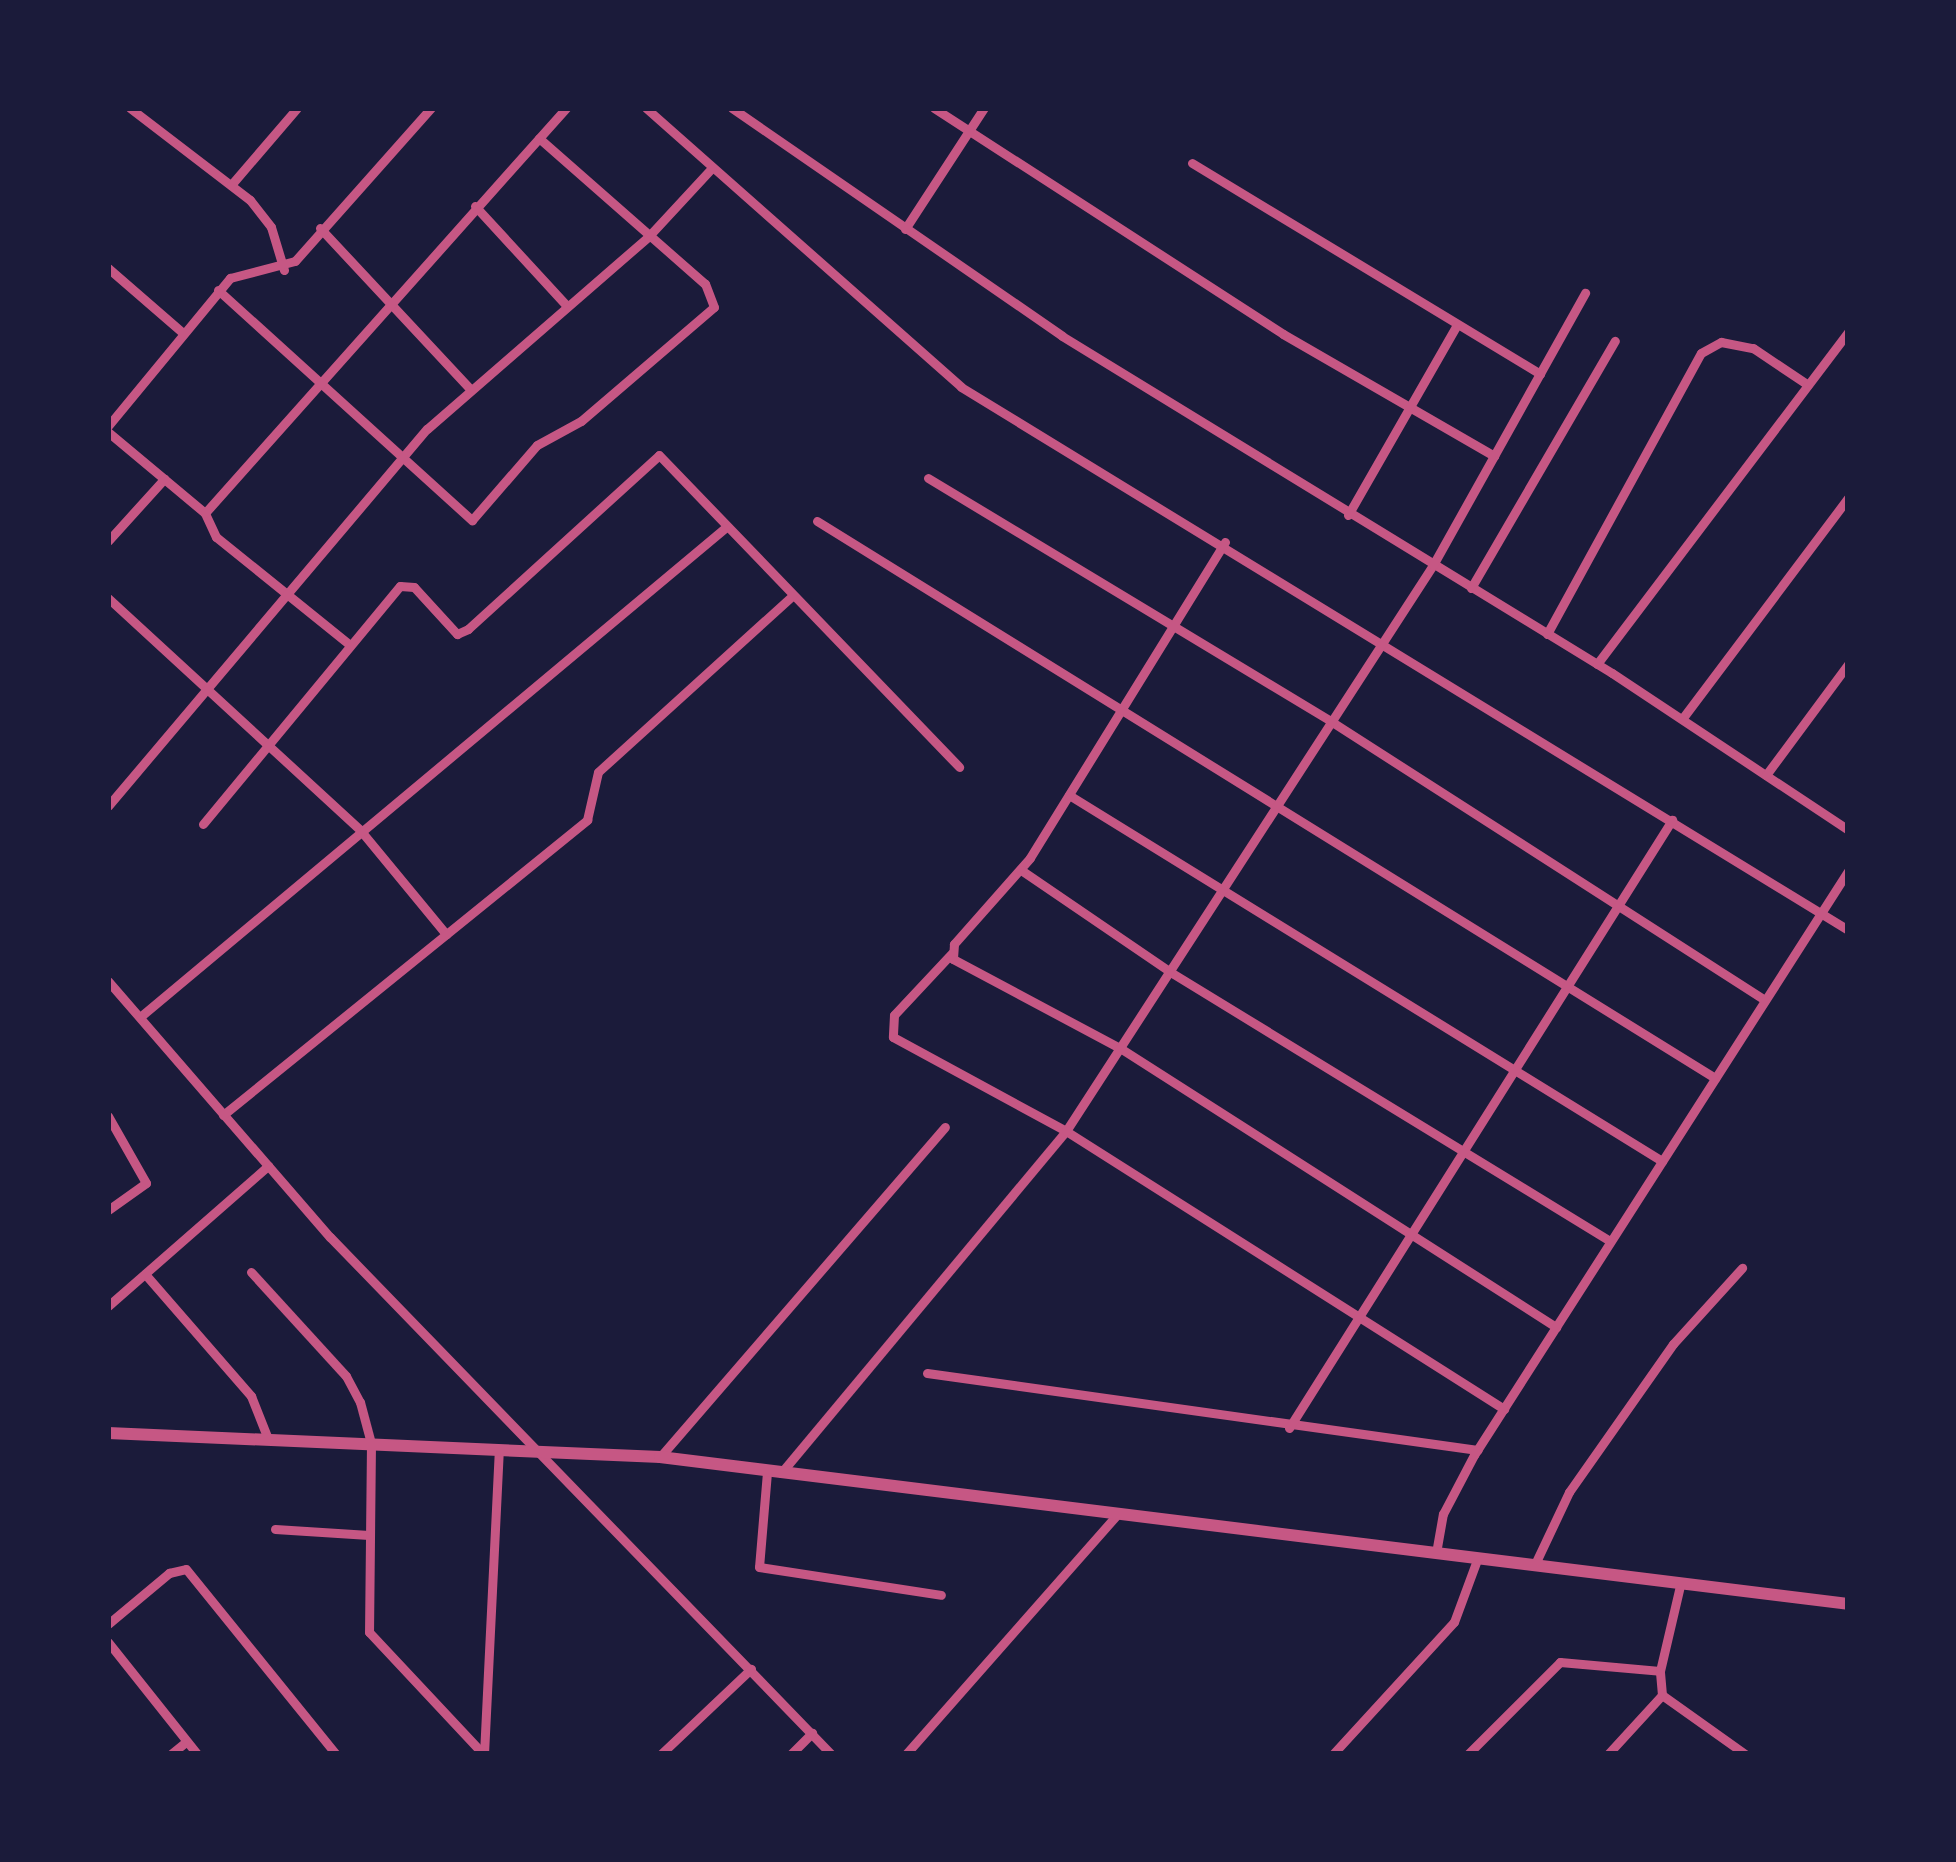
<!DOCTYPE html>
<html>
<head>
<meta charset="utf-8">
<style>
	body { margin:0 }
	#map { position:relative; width:1956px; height:1862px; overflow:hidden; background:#1b1b3a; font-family:"Alegreya Sans",sans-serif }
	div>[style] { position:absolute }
	.minor>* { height:9px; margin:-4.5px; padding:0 4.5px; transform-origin:4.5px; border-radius:4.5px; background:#c65784 }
	.tertiary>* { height:12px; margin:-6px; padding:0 6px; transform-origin:6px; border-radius:6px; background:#c65784 }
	span { translate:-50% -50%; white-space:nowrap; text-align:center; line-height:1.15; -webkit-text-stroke:12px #1b1b3a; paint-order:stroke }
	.frame { position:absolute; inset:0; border:111px solid #1b1b3a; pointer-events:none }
</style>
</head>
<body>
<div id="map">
	<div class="minor">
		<i style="left:130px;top:108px;width:151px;rotate:37.5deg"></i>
		<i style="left:250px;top:200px;width:34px;rotate:52deg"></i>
		<i style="left:271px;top:227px;width:45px;rotate:73.2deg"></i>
		<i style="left:646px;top:108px;width:421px;rotate:41.5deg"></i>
		<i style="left:961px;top:387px;width:1040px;rotate:31.47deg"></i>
		<i style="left:732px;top:108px;width:401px;rotate:34.6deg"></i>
		<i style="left:1062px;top:336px;width:645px;rotate:31.5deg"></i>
		<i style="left:1612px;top:673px;width:283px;rotate:33.6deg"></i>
		<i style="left:934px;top:108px;width:416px;rotate:32.9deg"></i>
		<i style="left:1283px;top:334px;width:244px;rotate:30deg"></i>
		<i style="left:1192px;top:163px;width:407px;rotate:31.2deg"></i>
		<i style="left:231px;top:185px;width:101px;rotate:-49.4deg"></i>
		<i style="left:475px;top:206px;width:134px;rotate:47.4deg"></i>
		<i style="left:320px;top:228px;width:219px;rotate:47deg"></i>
		<i style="left:905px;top:229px;width:145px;rotate:-56.9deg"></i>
		<i style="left:108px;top:268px;width:99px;rotate:40.9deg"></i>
		<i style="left:218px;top:290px;width:343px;rotate:42.2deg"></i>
		<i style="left:472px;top:520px;width:99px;rotate:-49.1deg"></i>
		<i style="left:537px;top:445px;width:50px;rotate:-28.6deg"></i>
		<i style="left:581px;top:421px;width:175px;rotate:-40.6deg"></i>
		<i style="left:714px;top:307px;width:25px;rotate:-111deg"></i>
		<i style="left:705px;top:284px;width:221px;rotate:-138.7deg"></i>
		<i style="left:108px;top:426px;width:192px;rotate:-50.5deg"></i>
		<i style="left:230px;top:278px;width:67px;rotate:-14.7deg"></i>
		<i style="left:295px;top:261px;width:205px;rotate:-48.4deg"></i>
		<i style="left:108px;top:432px;width:126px;rotate:39.9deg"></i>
		<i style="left:928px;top:478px;width:468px;rotate:31.1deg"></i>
		<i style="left:1329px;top:720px;width:518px;rotate:32.71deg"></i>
		<i style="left:1348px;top:515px;width:219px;rotate:-60.2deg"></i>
		<i style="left:817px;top:521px;width:1057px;rotate:31.81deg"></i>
		<i style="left:108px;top:541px;width:84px;rotate:-47.9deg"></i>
		<i style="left:1225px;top:542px;width:371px;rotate:121.7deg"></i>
		<i style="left:1030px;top:858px;width:115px;rotate:131.5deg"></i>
		<i style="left:954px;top:944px;width:15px;rotate:94deg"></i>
		<i style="left:953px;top:959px;width:189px;rotate:28.1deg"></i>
		<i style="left:1120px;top:1048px;width:518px;rotate:32.62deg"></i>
		<i style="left:1471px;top:588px;width:286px;rotate:-59.8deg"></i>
		<i style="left:108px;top:598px;width:344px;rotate:42.6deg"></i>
		<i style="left:361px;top:831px;width:134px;rotate:50.5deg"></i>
		<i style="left:1547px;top:634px;width:320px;rotate:-61.3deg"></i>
		<i style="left:1701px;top:353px;width:23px;rotate:-29deg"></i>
		<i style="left:1721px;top:342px;width:33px;rotate:11deg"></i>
		<i style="left:1753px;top:348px;width:66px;rotate:33.9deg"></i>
		<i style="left:350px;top:645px;width:172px;rotate:-141.1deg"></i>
		<i style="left:216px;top:537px;width:26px;rotate:-115deg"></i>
		<i style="left:205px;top:513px;width:543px;rotate:-48.29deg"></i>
		<i style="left:1597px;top:664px;width:416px;rotate:-52.9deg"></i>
		<i style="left:1682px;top:719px;width:276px;rotate:-53.1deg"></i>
		<i style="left:1766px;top:775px;width:138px;rotate:-53.5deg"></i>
		<i style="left:1069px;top:795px;width:697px;rotate:31.68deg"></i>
		<i style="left:108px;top:806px;width:494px;rotate:-49.8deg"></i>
		<i style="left:427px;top:429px;width:293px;rotate:-41deg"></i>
		<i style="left:648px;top:237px;width:94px;rotate:-47.2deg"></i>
		<i style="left:203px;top:824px;width:309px;rotate:-50.4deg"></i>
		<i style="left:400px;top:586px;width:14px;rotate:4deg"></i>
		<i style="left:414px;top:587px;width:64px;rotate:47.5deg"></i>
		<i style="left:457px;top:634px;width:12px;rotate:-24deg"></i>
		<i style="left:468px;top:629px;width:258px;rotate:-42.3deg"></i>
		<i style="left:659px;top:455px;width:433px;rotate:46.1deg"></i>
		<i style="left:1021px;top:870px;width:183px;rotate:34.3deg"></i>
		<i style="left:1172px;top:973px;width:513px;rotate:31.46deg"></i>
		<i style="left:952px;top:953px;width:85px;rotate:133.1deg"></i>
		<i style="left:894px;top:1015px;width:22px;rotate:93deg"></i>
		<i style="left:893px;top:1037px;width:197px;rotate:28.5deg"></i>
		<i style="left:1066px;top:1131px;width:519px;rotate:32.4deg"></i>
		<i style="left:108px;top:981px;width:339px;rotate:49.1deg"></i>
		<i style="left:330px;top:1237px;width:720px;rotate:45.9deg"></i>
		<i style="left:140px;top:1017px;width:762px;rotate:-39.89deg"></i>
		<i style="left:223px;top:1115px;width:469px;rotate:-39deg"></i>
		<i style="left:587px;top:820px;width:49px;rotate:-77.1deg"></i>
		<i style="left:598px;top:772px;width:262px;rotate:-42.2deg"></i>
		<i style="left:108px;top:1116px;width:77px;rotate:60.4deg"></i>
		<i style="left:146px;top:1183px;width:47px;rotate:144.6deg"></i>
		<i style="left:251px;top:1272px;width:141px;rotate:47.6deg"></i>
		<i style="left:346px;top:1376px;width:30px;rotate:62deg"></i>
		<i style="left:360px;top:1402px;width:42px;rotate:75deg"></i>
		<i style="left:371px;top:1443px;width:189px;rotate:90.6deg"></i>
		<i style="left:369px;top:1632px;width:167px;rotate:46.9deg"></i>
		<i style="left:145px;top:1274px;width:162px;rotate:49deg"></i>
		<i style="left:251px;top:1396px;width:46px;rotate:68.4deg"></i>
		<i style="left:108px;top:1306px;width:213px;rotate:-41.2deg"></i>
		<i style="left:927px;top:1373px;width:556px;rotate:7.96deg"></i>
		<i style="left:1289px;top:1428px;width:719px;rotate:-57.79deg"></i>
		<i style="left:660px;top:1457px;width:436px;rotate:-49.2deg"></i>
		<i style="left:767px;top:1472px;width:95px;rotate:94.8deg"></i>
		<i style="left:759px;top:1567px;width:184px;rotate:8.7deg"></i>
		<i style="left:781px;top:1473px;width:445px;rotate:-50.2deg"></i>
		<i style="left:1066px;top:1131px;width:675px;rotate:-57.04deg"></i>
		<i style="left:1433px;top:565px;width:312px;rotate:-60.8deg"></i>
		<i style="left:275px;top:1529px;width:94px;rotate:3.7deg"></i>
		<i style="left:1436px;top:1553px;width:40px;rotate:-80deg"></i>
		<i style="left:1443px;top:1514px;width:67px;rotate:-62.3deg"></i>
		<i style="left:1474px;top:1455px;width:693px;rotate:-57.36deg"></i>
		<i style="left:1535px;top:1564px;width:80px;rotate:-64.7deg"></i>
		<i style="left:1569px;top:1492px;width:181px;rotate:-54.9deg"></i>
		<i style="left:1673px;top:1344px;width:103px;rotate:-47.8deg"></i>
		<i style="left:108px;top:1624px;width:80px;rotate:-39.9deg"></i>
		<i style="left:169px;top:1573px;width:17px;rotate:-13deg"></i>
		<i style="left:186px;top:1569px;width:238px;rotate:51deg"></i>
		<i style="left:108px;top:1642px;width:143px;rotate:51.5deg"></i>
		<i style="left:1662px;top:1695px;width:102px;rotate:35.4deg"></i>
		<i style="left:171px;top:1754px;width:19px;rotate:-39deg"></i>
		<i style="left:484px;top:1754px;width:305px;rotate:-87.2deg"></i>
		<i style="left:661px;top:1754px;width:124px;rotate:-43.4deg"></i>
		<i style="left:791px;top:1754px;width:30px;rotate:-45deg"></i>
		<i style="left:906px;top:1754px;width:317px;rotate:-48.6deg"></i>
		<i style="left:1333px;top:1754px;width:179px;rotate:-47.5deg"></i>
		<i style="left:1454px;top:1622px;width:69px;rotate:-69.7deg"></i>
		<i style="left:1468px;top:1754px;width:130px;rotate:-45deg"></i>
		<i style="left:1560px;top:1662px;width:100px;rotate:5.1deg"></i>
		<i style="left:1660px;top:1671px;width:87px;rotate:-76.8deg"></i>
		<i style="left:1608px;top:1754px;width:80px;rotate:-47.5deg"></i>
		<i style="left:1662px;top:1695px;width:24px;rotate:-95deg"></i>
	</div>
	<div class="tertiary">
		<i style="left:108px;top:1433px;width:553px;rotate:2.49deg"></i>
		<i style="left:660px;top:1457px;width:1197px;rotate:7.05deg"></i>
	</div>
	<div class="frame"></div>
</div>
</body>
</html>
